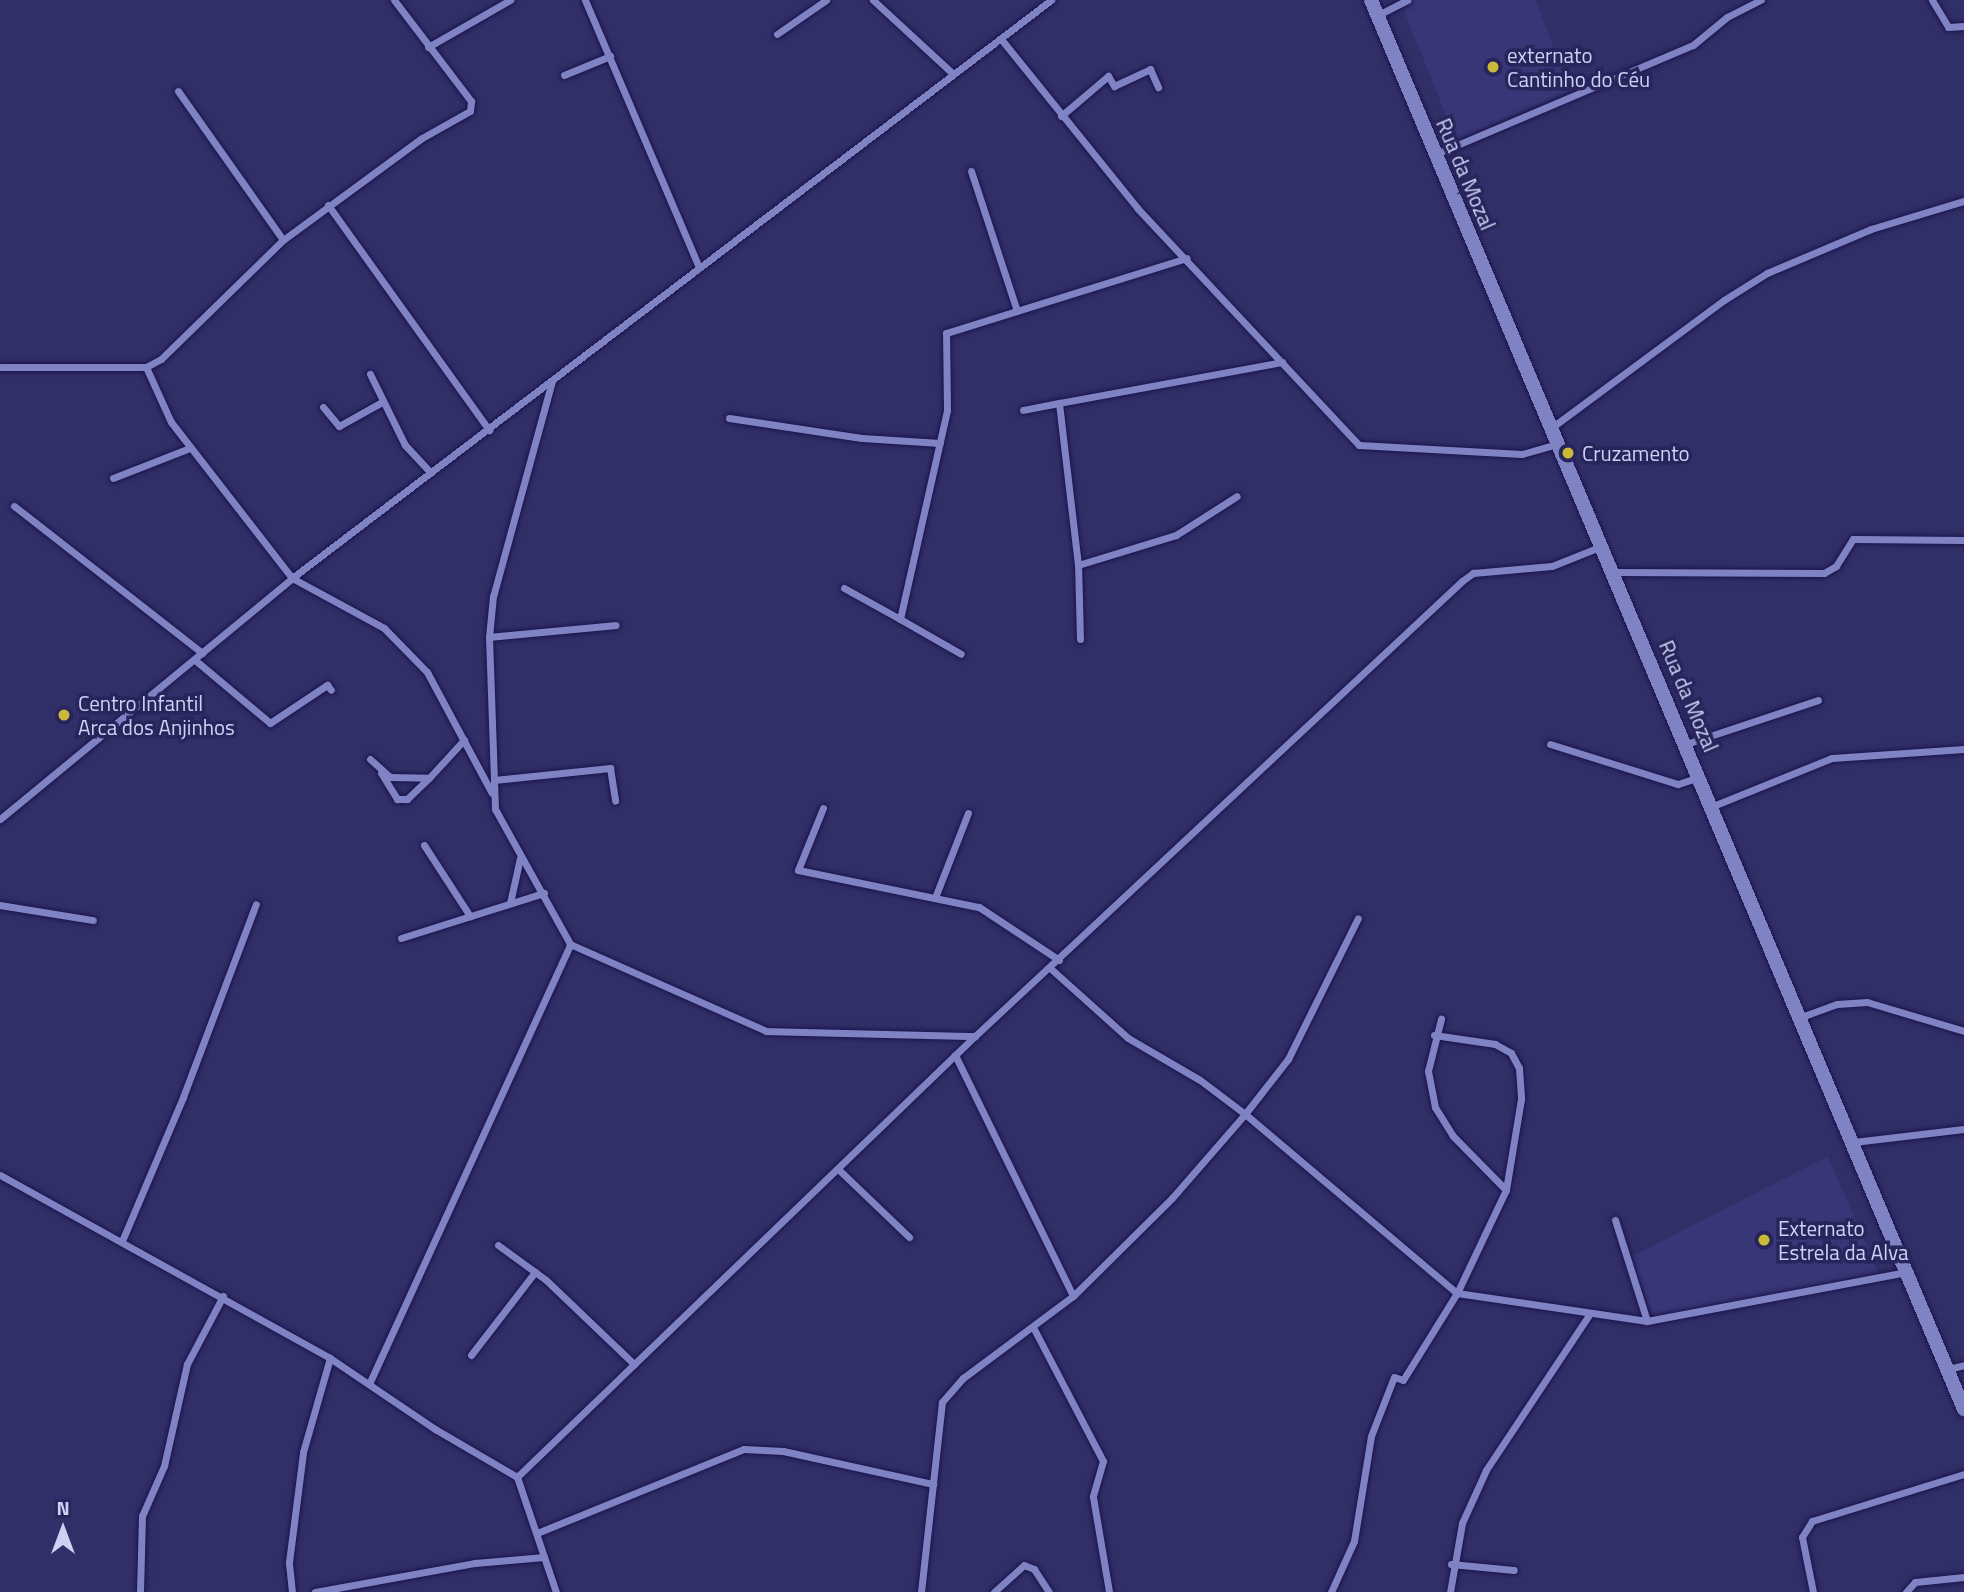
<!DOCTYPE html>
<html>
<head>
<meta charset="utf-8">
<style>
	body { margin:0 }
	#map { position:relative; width:1964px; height:1592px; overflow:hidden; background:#312f68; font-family:"Titillium Web",sans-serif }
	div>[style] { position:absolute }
	.built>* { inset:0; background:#383676 }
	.roads { filter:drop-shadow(0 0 2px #1a144b) drop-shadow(0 0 2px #1a144b) }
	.street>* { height:7px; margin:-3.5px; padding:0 3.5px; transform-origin:3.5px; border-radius:3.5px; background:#8083c3 }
	.secondary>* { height:14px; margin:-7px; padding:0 7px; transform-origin:7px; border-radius:7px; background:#8083c3 }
	.dots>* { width:19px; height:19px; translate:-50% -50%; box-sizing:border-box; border:4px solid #27255c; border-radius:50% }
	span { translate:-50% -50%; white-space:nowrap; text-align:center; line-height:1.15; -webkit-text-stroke:7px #27255c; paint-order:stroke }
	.poi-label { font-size:21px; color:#ced1f4 }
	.left { translate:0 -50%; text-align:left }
	.street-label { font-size:21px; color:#ced1f4 }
	.north { position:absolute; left:28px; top:1494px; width:70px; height:70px; -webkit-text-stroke:5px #27255c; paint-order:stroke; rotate:0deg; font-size:19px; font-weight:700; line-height:28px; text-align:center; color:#ced1f4 }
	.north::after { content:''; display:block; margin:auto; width:24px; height:32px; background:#ced1f4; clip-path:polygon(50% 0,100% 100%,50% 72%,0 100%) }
</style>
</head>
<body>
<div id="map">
	<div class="built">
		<i style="clip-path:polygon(1414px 0,1536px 0,1569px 91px,1456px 140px,1402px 6px)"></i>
		<i style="clip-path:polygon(1828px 1156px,1879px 1275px,1658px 1318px,1652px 1315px,1631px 1257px)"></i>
	</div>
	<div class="roads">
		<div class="street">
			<i style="left:585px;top:0;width:288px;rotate:66.9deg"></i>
			<i style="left:873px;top:0;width:106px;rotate:42.7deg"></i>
			<i style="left:1932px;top:0;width:31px;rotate:59deg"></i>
			<i style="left:1948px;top:27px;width:16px;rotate:-4deg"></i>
			<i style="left:1378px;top:15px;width:33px;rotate:-27deg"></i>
			<i style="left:777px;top:34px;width:60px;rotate:-34.8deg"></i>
			<i style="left:1001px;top:39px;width:218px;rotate:51.1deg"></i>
			<i style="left:1138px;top:209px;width:323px;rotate:46.9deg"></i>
			<i style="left:1359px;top:445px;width:163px;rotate:3.2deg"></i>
			<i style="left:1522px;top:454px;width:37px;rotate:-16deg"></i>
			<i style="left:428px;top:47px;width:95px;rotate:-29.8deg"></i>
			<i style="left:564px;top:75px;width:50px;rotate:-22.4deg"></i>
			<i style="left:178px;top:91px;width:182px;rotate:54.8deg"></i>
			<i style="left:1061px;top:116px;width:62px;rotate:-40.4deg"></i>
			<i style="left:1108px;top:76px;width:12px;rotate:59deg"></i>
			<i style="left:1114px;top:86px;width:40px;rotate:-25deg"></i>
			<i style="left:1150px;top:69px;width:20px;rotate:66deg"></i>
			<i style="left:1436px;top:154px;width:279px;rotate:-23deg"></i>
			<i style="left:1693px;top:45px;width:44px;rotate:-39.5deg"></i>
			<i style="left:1727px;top:17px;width:38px;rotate:-27deg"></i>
			<i style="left:971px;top:171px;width:147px;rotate:71.8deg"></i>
			<i style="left:328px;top:205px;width:277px;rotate:54.4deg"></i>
			<i style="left:0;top:367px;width:146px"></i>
			<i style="left:146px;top:367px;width:17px;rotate:-28deg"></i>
			<i style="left:161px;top:359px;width:170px;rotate:-44.3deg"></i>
			<i style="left:283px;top:240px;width:172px;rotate:-36.3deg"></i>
			<i style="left:422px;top:138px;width:55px;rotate:-29.4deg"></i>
			<i style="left:470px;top:111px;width:10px;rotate:-84deg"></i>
			<i style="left:471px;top:101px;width:127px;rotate:-127.3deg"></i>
			<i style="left:146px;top:367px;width:60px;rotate:65.6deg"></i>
			<i style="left:171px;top:422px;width:197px;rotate:52.2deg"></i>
			<i style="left:292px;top:578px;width:105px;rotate:28.5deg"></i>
			<i style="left:384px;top:628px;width:62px;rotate:45.7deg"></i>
			<i style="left:427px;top:672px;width:137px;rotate:61.8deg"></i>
			<i style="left:370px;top:374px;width:79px;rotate:63.8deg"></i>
			<i style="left:405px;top:445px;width:38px;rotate:47deg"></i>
			<i style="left:552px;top:381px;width:223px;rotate:105.3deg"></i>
			<i style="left:493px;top:596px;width:41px;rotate:95.6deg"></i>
			<i style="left:489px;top:637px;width:172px;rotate:88deg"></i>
			<i style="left:495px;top:809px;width:154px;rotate:60.9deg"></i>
			<i style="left:570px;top:944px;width:214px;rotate:23.9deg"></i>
			<i style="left:766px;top:1031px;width:209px;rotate:1.4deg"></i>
			<i style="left:323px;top:407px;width:25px;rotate:50deg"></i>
			<i style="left:339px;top:426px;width:49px;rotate:-29.2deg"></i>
			<i style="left:1023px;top:410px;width:37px;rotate:-11deg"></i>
			<i style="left:729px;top:418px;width:134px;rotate:8.6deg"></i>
			<i style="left:862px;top:438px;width:78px;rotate:3.7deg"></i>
			<i style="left:1551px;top:428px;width:215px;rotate:-36.5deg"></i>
			<i style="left:1724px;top:300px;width:51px;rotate:-32.1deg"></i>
			<i style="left:1767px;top:273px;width:113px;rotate:-22.9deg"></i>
			<i style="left:1871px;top:229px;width:97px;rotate:-16.8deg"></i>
			<i style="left:113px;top:478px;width:83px;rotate:-21.3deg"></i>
			<i style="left:14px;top:506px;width:239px;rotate:38deg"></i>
			<i style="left:1078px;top:565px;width:102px;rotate:-17deg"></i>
			<i style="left:1176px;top:535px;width:72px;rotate:-32.6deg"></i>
			<i style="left:1613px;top:572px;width:211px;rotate:0.3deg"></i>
			<i style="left:1824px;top:573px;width:14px;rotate:-30deg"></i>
			<i style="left:1836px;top:566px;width:32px;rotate:-58deg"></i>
			<i style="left:1853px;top:539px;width:111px;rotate:0.5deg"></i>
			<i style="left:844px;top:588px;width:64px;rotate:29deg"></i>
			<i style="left:900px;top:619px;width:214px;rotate:-77.3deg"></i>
			<i style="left:947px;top:410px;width:77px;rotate:-90.7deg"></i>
			<i style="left:946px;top:333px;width:252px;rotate:-17.3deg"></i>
			<i style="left:900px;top:619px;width:70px;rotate:29.8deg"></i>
			<i style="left:489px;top:637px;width:127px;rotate:-5.4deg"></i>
			<i style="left:1080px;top:639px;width:74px;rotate:-91.5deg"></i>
			<i style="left:1078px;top:565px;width:163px;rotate:-96.7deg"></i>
			<i style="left:1059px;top:403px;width:227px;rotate:-10.4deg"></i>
			<i style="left:195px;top:660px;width:98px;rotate:40deg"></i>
			<i style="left:270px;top:723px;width:69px;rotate:-33.7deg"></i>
			<i style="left:327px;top:685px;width:6px;rotate:51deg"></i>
			<i style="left:1550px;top:744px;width:134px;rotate:17.4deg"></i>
			<i style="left:1678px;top:784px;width:23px;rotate:-18deg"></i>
			<i style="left:1686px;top:744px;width:139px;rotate:-18.4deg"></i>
			<i style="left:370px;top:759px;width:27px;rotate:42deg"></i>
			<i style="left:390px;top:777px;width:39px;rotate:1deg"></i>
			<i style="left:429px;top:778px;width:52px;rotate:-47.4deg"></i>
			<i style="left:381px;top:773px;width:31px;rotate:58deg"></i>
			<i style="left:397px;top:799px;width:10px"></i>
			<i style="left:407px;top:799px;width:30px;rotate:-44deg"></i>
			<i style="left:494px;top:780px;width:117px;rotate:-5.9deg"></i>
			<i style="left:610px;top:768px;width:33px;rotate:81deg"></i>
			<i style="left:1713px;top:806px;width:128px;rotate:-22deg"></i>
			<i style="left:1832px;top:758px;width:132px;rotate:-3.9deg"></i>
			<i style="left:823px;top:808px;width:67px;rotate:112deg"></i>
			<i style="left:798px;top:870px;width:185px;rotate:11.6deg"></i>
			<i style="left:979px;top:907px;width:96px;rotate:33.5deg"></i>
			<i style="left:0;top:819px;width:379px;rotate:-39.5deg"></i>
			<i style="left:292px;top:578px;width:954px;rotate:-37.29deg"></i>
			<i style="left:424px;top:845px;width:85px;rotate:57.1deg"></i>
			<i style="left:936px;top:895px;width:88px;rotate:-68.7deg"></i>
			<i style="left:510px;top:903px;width:46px;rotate:-77.5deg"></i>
			<i style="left:0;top:905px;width:94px;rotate:9.2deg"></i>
			<i style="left:401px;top:938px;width:150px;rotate:-17.5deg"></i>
			<i style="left:1050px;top:968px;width:105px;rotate:41.9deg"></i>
			<i style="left:1128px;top:1038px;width:83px;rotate:30.3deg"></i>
			<i style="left:1200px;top:1080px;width:56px;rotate:37.1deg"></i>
			<i style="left:1245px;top:1114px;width:277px;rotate:40.2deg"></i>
			<i style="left:1457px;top:1293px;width:192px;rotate:8.4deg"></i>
			<i style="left:1647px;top:1321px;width:264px;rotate:-10.7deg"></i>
			<i style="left:1801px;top:1017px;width:38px;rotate:-20deg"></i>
			<i style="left:1837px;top:1004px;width:30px;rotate:-4deg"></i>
			<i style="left:1867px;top:1002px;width:101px;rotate:16.6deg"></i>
			<i style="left:1434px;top:1035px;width:62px;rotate:8.4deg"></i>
			<i style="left:1495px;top:1044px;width:18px;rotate:29deg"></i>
			<i style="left:1511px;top:1053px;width:17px;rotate:62deg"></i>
			<i style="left:1519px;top:1068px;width:31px;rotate:86deg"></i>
			<i style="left:1521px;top:1099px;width:92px;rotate:99.4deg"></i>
			<i style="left:955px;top:1055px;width:268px;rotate:63.9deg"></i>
			<i style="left:1853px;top:1142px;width:112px;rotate:-6.7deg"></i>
			<i style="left:839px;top:1170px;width:97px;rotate:43.7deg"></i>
			<i style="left:0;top:1175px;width:377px;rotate:29deg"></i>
			<i style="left:330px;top:1358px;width:127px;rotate:34.1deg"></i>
			<i style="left:435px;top:1429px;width:95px;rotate:30.3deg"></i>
			<i style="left:517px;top:1477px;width:121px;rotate:71.3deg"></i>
			<i style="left:1615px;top:1220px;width:106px;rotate:72.4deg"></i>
			<i style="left:122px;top:1241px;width:156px;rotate:-67deg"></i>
			<i style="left:183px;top:1097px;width:206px;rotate:-69.3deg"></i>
			<i style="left:498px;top:1245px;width:59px;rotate:36.1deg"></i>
			<i style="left:546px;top:1280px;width:122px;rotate:43.7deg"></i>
			<i style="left:1034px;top:1329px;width:149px;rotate:62.4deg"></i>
			<i style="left:1103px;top:1461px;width:37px;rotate:106deg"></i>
			<i style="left:1093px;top:1497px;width:96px;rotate:80.4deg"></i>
			<i style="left:471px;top:1355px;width:105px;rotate:-52.4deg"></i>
			<i style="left:1948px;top:1369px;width:16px;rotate:-14deg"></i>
			<i style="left:369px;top:1384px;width:484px;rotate:-65.4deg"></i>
			<i style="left:517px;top:1477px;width:636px;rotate:-43.92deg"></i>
			<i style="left:975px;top:1036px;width:666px;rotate:-43.05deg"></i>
			<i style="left:1462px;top:581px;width:14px;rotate:-36deg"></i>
			<i style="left:1473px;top:573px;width:79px;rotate:-5.1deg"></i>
			<i style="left:1552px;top:566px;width:54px;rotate:-21.8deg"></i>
			<i style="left:537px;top:1533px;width:223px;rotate:-22.1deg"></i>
			<i style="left:744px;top:1449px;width:39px;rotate:3deg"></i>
			<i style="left:783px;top:1451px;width:154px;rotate:12.4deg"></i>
			<i style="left:1451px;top:1564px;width:63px;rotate:5.4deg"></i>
			<i style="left:140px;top:1592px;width:76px;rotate:-88.5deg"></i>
			<i style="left:142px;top:1516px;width:55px;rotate:-66.3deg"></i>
			<i style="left:164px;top:1466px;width:105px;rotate:-77.3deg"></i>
			<i style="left:187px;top:1364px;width:77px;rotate:-62.1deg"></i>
			<i style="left:292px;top:1592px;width:30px;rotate:-96deg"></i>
			<i style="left:289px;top:1562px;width:111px;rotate:-82.7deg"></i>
			<i style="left:303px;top:1452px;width:98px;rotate:-74deg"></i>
			<i style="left:315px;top:1592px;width:163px;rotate:-10.3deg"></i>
			<i style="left:475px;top:1563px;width:69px;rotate:-5deg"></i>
			<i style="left:921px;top:1592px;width:191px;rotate:-83.7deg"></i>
			<i style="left:942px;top:1402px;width:32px;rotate:-49deg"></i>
			<i style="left:963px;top:1378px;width:137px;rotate:-36.7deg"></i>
			<i style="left:1073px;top:1296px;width:139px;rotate:-44.7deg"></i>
			<i style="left:1172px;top:1198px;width:111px;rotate:-49deg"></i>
			<i style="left:1245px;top:1114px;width:70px;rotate:-52deg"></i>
			<i style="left:1288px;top:1059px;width:157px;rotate:-63.6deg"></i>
			<i style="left:994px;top:1592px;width:40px;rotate:-42deg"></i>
			<i style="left:1024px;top:1565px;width:11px;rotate:22deg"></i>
			<i style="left:1034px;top:1569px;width:27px;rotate:57deg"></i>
			<i style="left:1331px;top:1592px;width:56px;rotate:-65.7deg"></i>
			<i style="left:1354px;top:1541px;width:106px;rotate:-80.8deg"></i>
			<i style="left:1371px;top:1436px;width:63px;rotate:-68.7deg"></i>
			<i style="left:1394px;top:1377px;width:9px;rotate:18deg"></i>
			<i style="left:1403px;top:1380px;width:102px;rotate:-58.2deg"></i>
			<i style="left:1457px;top:1293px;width:114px;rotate:-64.6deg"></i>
			<i style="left:1506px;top:1190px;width:76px;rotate:-134.5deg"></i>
			<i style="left:1453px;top:1136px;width:34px;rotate:-122deg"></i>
			<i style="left:1435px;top:1107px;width:37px;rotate:-101deg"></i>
			<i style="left:1428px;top:1071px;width:54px;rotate:-76deg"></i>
			<i style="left:1450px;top:1592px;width:70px;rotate:-80.1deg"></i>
			<i style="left:1462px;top:1523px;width:58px;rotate:-65.6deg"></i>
			<i style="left:1486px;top:1470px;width:186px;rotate:-56.4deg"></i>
			<i style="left:1813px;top:1592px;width:56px;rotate:-101.3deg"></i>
			<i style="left:1802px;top:1537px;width:19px;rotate:-58deg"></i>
			<i style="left:1812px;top:1521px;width:159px;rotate:-17.2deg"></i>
			<i style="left:1906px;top:1592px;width:13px;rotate:-48deg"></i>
			<i style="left:1915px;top:1582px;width:49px;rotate:-5.8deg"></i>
		</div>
		<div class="secondary">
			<i style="left:1371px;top:0;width:1529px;rotate:67.18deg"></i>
		</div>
	</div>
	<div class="dots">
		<i style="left:1493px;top:67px;background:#cbb939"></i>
		<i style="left:1568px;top:453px;background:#cbb939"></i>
		<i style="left:64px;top:715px;background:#cbb939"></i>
		<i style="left:1764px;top:1240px;background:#cbb939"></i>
	</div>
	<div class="poi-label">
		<span class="left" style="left:1507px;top:67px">externato<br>Cantinho do Céu</span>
		<span class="left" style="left:1582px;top:453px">Cruzamento</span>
		<span class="left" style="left:78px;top:715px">Centro Infantil<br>Arca dos Anjinhos</span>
		<span class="left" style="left:1778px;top:1240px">Externato<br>Estrela da Alva</span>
	</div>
	<div class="street-label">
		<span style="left:1466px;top:174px;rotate:67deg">Rua da Mozal</span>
		<span style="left:1689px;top:696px;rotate:67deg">Rua da Mozal</span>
	</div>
	<div class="north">N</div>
</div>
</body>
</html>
